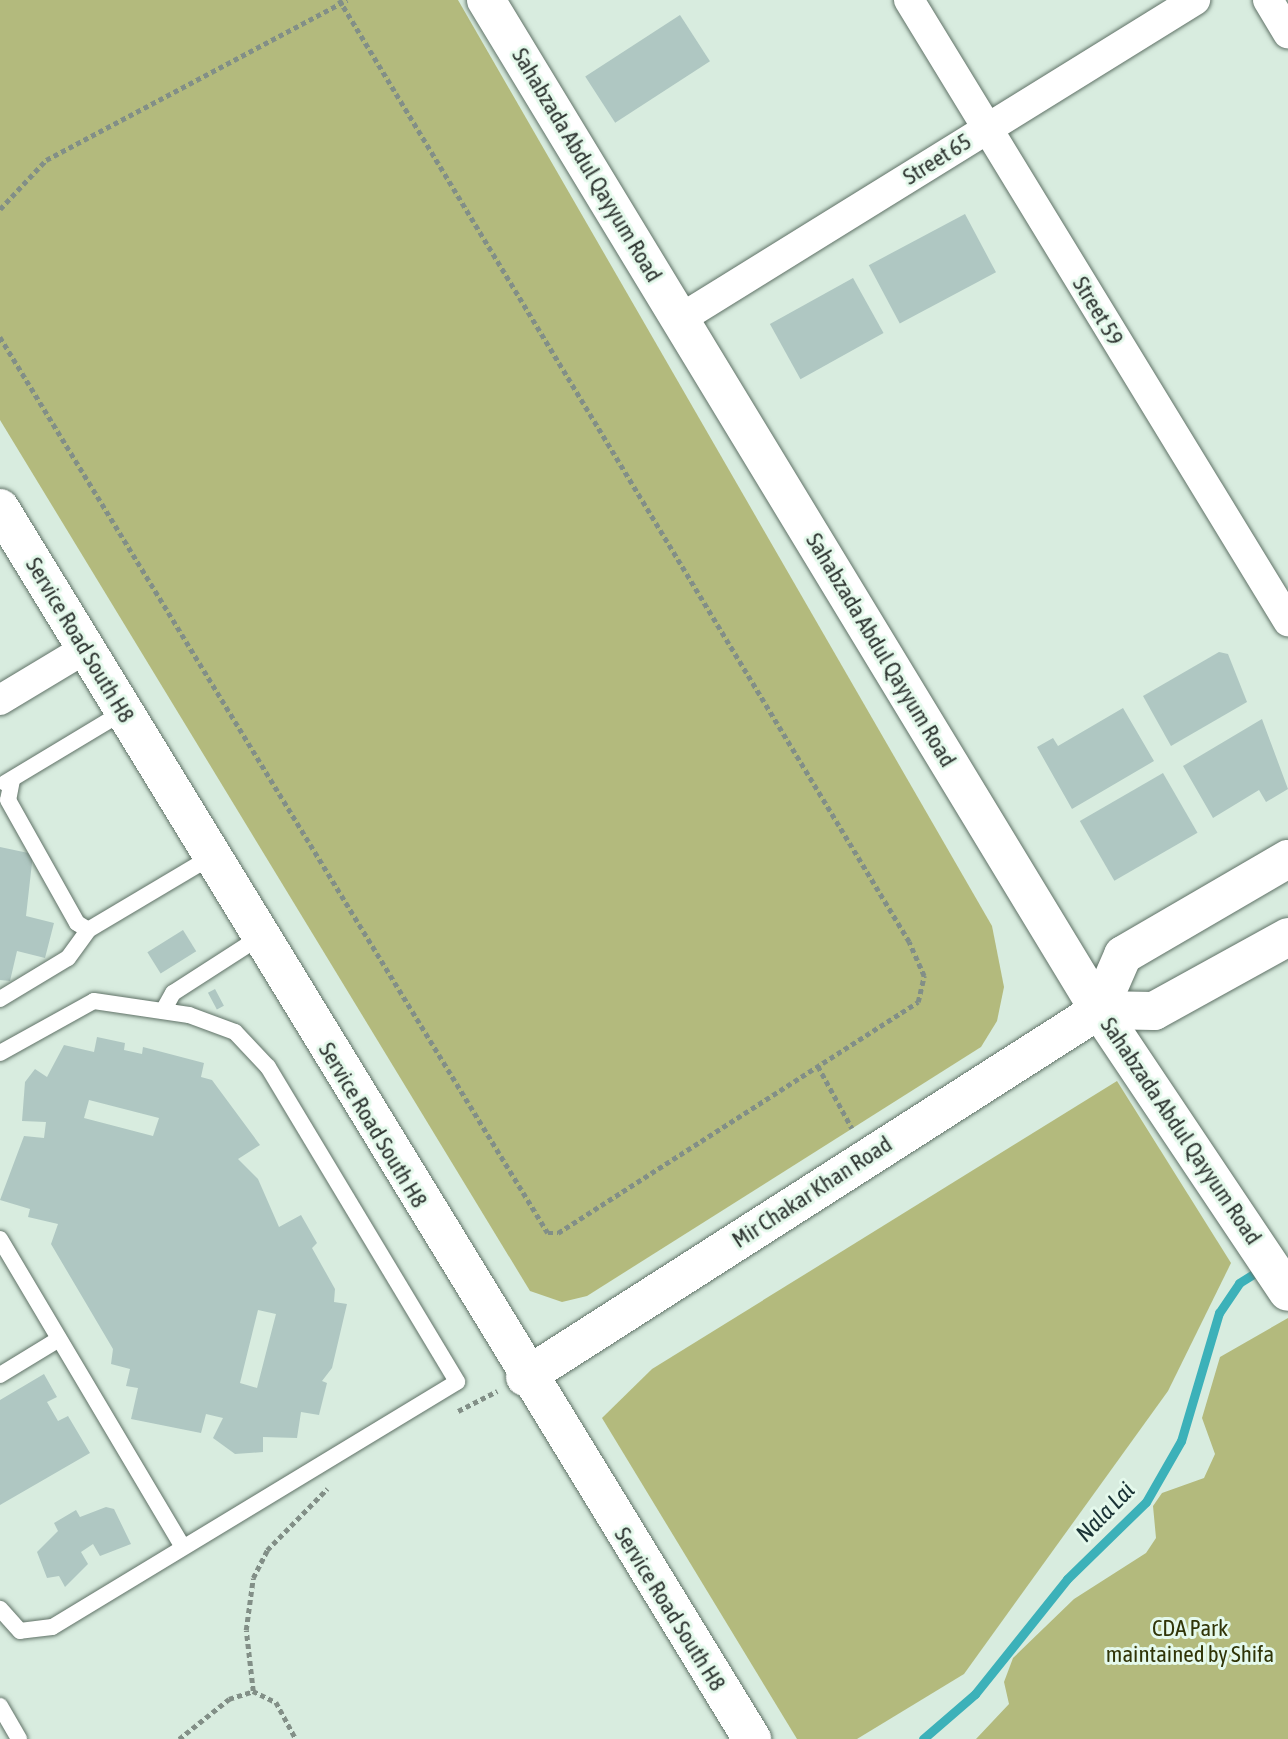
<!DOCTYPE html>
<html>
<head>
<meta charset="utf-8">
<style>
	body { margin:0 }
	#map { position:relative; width:1288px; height:1739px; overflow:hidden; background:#d8ecdf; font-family:"Asap Condensed",sans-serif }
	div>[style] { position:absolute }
	.green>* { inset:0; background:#b3ba7d }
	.stream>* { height:9px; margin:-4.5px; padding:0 4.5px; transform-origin:4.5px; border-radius:4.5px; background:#3cb1b9 }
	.building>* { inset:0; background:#afc7c2; transform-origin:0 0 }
	.path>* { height:4.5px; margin-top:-2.25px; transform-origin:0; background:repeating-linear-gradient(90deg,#828f87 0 5px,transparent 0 8.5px) }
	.roads { filter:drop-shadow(0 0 2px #607267) drop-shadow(0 0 2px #607267) }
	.service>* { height:16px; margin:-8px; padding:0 8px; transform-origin:8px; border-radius:8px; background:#fff }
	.minor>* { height:30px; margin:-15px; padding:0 15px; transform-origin:15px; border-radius:15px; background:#fff }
	.tertiary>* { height:38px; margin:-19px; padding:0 19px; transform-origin:19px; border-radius:19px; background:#fff }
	span { translate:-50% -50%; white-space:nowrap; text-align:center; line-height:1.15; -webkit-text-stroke:6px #e5f9ec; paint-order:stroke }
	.street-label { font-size:23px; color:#2f3632 }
	.park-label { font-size:23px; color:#303407 }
	.water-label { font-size:24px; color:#1a3335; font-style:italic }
</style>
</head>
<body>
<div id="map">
	<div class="green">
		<i style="clip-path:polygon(0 0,458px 0,992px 926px,1004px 987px,997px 1021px,981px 1047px,587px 1296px,562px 1302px,530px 1291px,0 420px)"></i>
		<i style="clip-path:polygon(1117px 1081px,1231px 1263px,1168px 1391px,964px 1674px,857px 1739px,797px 1739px,602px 1418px,652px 1369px)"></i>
		<i style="clip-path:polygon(1288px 1318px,1288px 1739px,976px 1739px,1009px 1704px,1004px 1682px,1013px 1658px,1074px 1599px,1146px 1553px,1156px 1538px,1153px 1506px,1162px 1493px,1204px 1478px,1215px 1454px,1202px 1418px,1220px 1357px)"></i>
	</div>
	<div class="stream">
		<i style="left:923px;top:1739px;width:69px;rotate:-40.9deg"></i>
		<i style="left:975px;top:1694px;width:147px;rotate:-51.3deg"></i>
		<i style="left:1067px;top:1579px;width:110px;rotate:-44.3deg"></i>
		<i style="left:1146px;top:1502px;width:70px;rotate:-60.2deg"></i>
		<i style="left:1181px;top:1441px;width:134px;rotate:-73.5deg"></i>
		<i style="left:1219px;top:1313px;width:36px;rotate:-56deg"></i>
		<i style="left:1239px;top:1283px;width:26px;rotate:-32deg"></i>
	</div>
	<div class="building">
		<i style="left:680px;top:15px;width:55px;height:113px;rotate:57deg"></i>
		<i style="left:965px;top:214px;width:66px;height:109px;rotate:62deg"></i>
		<i style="left:853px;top:278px;width:63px;height:95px;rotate:61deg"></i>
		<i style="clip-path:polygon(1219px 652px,1228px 654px,1247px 702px,1171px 746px,1143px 696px)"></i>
		<i style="clip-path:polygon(1123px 708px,1154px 761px,1072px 809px,1037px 747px,1053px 738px,1058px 746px)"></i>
		<i style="clip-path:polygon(1262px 719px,1288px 789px,1266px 802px,1259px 790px,1213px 818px,1183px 766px)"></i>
		<i style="left:1163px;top:773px;width:69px;height:96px;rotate:60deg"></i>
		<i style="clip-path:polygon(0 847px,33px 854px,26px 916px,54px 923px,45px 958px,17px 951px,10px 981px,0 980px)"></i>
		<i style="left:183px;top:930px;width:25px;height:42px;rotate:58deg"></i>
		<i style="left:215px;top:989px;width:19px;height:8px;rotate:62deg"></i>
		<i style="clip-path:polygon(evenodd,97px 1037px,125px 1043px,124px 1050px,142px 1054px,143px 1047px,204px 1063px,201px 1077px,212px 1080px,260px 1145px,238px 1159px,258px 1179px,279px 1227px,301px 1215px,317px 1243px,312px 1248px,335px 1289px,334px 1302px,347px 1304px,332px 1368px,322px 1381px,327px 1383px,319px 1415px,301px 1412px,297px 1438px,263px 1437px,263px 1452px,235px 1454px,213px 1438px,223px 1418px,206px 1414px,201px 1433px,131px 1419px,138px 1388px,126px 1386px,130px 1369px,111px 1364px,113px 1349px,51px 1244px,58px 1224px,28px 1217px,30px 1209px,0 1200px,24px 1136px,44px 1138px,46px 1122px,22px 1121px,25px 1082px,35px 1069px,47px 1077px,64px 1045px,94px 1052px,97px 1037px,89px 1100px,159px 1118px,153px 1136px,84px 1118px,89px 1100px,97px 1037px,258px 1310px,276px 1314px,257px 1388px,240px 1383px,258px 1310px)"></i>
		<i style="clip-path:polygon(44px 1374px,57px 1397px,47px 1402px,58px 1421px,68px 1416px,90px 1453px,0 1505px,0 1400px)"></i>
		<i style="clip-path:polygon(106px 1507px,114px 1509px,131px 1544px,100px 1556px,93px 1544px,81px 1552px,88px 1564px,65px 1587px,59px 1576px,47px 1578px,37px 1552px,58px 1531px,54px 1523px,76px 1510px,80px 1517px)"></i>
	</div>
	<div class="path">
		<i style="left:0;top:209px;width:67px;rotate:-46.8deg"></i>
		<i style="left:46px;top:160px;width:341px;rotate:-28deg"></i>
		<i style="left:0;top:337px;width:1050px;rotate:58.55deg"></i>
		<i style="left:548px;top:1233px;width:10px"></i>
		<i style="left:558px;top:1233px;width:428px;rotate:-32.7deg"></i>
		<i style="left:918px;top:1002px;width:27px;rotate:-77deg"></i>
		<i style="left:924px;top:976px;width:37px;rotate:-114deg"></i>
		<i style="left:909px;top:942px;width:1101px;rotate:-121.18deg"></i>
		<i style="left:818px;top:1066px;width:71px;rotate:61.3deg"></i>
		<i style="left:458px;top:1411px;width:44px;rotate:-27.1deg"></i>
		<i style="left:253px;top:1691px;width:25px;rotate:26deg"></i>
		<i style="left:276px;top:1702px;width:42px;rotate:61.6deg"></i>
		<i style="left:179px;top:1739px;width:64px;rotate:-38.7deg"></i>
		<i style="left:229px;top:1699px;width:25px;rotate:-18deg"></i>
		<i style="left:253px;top:1691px;width:61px;rotate:-96.5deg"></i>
		<i style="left:246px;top:1630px;width:52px;rotate:-82.3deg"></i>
		<i style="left:253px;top:1578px;width:31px;rotate:-63deg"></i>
		<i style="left:267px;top:1550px;width:86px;rotate:-45.5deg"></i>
	</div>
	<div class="roads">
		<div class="service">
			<i style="left:12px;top:780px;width:20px;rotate:101deg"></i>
			<i style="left:8px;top:800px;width:141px;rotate:60.7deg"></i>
			<i style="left:77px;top:923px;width:13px;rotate:32deg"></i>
			<i style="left:5px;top:783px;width:138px;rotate:-31deg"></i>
			<i style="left:0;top:999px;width:79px;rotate:-31.1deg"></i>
			<i style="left:68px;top:958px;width:34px;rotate:-54deg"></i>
			<i style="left:88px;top:930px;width:143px;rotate:-30.7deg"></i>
			<i style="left:163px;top:1011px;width:21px;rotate:-61deg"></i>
			<i style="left:173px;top:993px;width:103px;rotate:-32.8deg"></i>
			<i style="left:0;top:1053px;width:107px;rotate:-29deg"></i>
			<i style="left:94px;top:1001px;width:96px;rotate:8.4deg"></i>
			<i style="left:189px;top:1015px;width:49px;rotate:20.3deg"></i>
			<i style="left:235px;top:1032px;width:48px;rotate:46.7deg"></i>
			<i style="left:268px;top:1067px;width:367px;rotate:59deg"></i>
			<i style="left:457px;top:1382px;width:473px;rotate:148.8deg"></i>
			<i style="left:52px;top:1627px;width:32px;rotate:173deg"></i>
			<i style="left:20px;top:1631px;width:30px;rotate:-132deg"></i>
			<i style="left:0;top:1239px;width:358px;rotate:59.3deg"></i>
			<i style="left:0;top:1375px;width:69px;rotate:-31.4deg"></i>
			<i style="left:0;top:1706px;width:38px;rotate:60deg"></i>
		</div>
		<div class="minor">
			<i style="left:909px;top:0;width:728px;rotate:58.6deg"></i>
			<i style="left:1268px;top:0;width:39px;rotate:59deg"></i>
			<i style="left:680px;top:319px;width:606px;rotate:-31.77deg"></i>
			<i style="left:0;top:700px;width:99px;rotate:-31deg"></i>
		</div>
		<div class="tertiary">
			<i style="left:486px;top:0;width:1181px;rotate:58.75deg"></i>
			<i style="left:1099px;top:1010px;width:339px;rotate:56.2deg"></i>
			<i style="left:0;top:508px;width:1443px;rotate:58.58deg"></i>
			<i style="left:1099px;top:1010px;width:60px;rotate:-66.4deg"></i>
			<i style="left:1123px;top:955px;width:191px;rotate:-30.2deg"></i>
			<i style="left:525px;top:1377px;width:681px;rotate:-32.59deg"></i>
			<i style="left:1099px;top:1010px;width:55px;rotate:1deg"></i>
			<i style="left:1154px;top:1011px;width:153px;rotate:-28.9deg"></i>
		</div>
	</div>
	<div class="street-label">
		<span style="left:937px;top:159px;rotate:-32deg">Street 65</span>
		<span style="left:587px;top:165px;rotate:59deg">Sahabzada Abdul Qayyum Road</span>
		<span style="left:1098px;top:311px;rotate:59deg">Street 59</span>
		<span style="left:80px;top:640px;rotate:59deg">Service Road South H8</span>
		<span style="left:881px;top:650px;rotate:59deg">Sahabzada Abdul Qayyum Road</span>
		<span style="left:373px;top:1125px;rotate:59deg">Service Road South H8</span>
		<span style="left:1181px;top:1131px;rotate:56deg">Sahabzada Abdul Qayyum Road</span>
		<span style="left:812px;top:1192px;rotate:-33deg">Mir Chakar Khan Road</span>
		<span style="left:670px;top:1609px;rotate:58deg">Service Road South H8</span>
	</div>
	<div class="park-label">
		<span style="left:1190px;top:1641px">CDA Park<br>maintained by Shifa</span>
	</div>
	<div class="water-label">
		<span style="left:1105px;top:1512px;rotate:-46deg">Nala Lai</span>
	</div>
</div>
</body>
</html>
